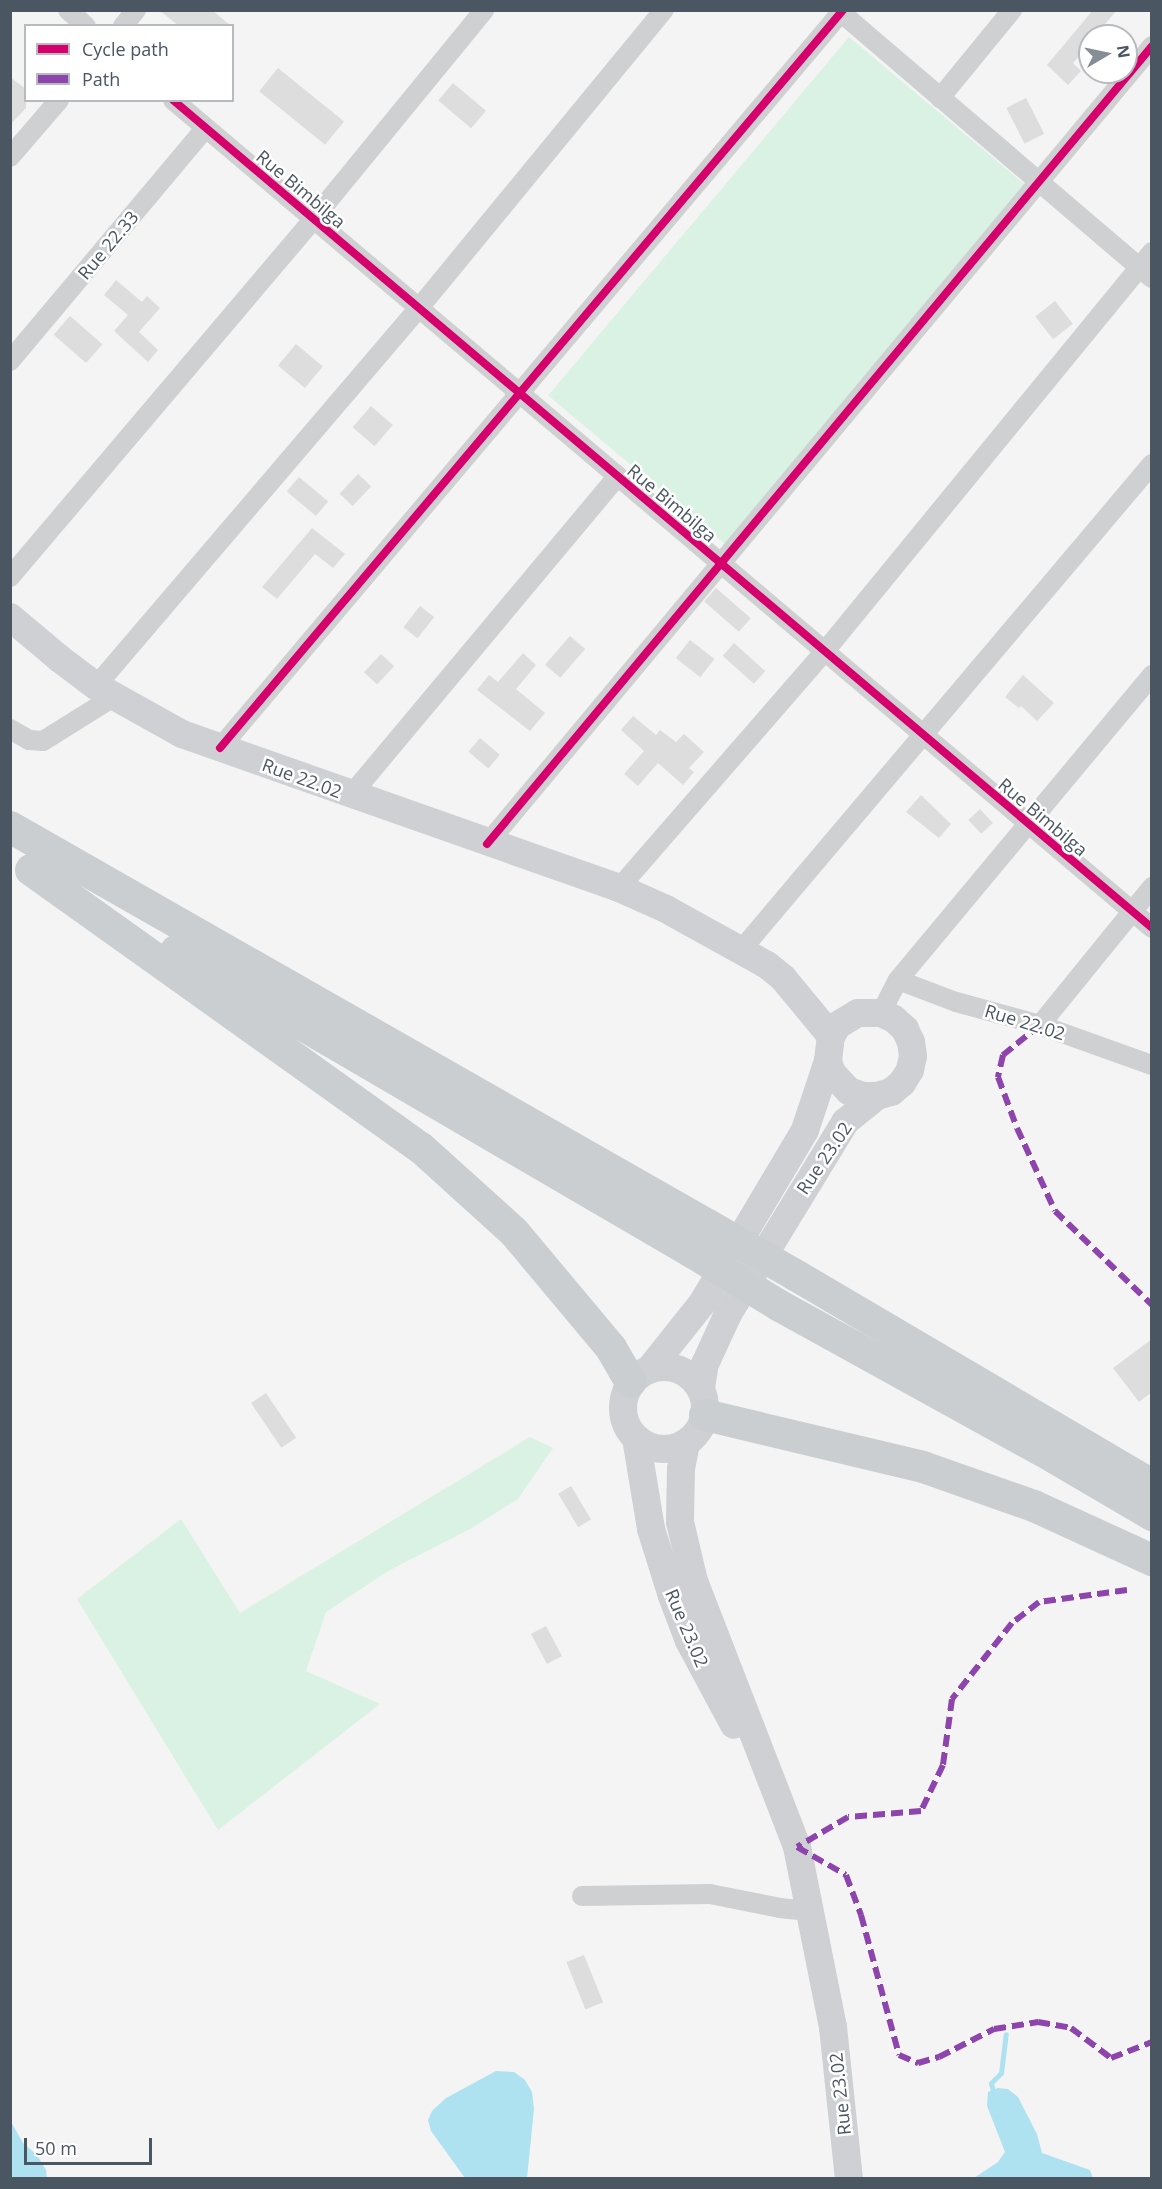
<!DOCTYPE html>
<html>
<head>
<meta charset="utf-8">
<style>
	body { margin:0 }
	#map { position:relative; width:1162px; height:2189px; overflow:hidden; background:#f4f4f4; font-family:"Open Sans",sans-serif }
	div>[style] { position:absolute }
	.green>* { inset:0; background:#d9f2e3; transform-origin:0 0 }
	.water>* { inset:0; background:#aee2f0 }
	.stream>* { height:5px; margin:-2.5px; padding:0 2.5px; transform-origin:2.5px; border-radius:2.5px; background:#aee2f0 }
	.building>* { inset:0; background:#ddddde; transform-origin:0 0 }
	.street>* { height:20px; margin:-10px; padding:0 10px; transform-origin:10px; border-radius:10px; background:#ced0d2 }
	.secondary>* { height:28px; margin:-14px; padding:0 14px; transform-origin:14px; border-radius:14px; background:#ced0d4 }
	.secondary>.ring { margin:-14px; padding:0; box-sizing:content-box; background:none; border:28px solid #ced0d4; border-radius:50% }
	.primary>* { height:32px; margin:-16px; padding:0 16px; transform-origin:16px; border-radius:16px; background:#caced1 }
	.primary-bridge>* { height:32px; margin:-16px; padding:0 16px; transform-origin:16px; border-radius:16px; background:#caced1 }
	.quiet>* { height:6px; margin-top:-3px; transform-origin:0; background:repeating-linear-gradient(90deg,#8e44ad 0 12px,transparent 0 18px) }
	.cycleway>* { height:8px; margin:-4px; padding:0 4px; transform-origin:4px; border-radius:4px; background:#d6006c }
	span { translate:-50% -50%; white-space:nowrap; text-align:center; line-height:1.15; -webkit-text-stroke:5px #fff; paint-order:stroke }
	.street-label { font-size:18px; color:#4a5661 }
	.frame { position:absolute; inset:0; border:12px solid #4a5661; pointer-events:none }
	.legend { position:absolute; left:24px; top:24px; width:210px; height:78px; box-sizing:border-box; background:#fff; border:2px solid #b7bbc0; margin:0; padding:8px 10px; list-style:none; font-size:18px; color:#4a5661 }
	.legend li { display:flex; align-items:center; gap:12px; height:30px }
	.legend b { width:30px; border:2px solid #b7bbc0 }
	.north { position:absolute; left:1078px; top:24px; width:60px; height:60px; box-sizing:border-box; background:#fff; border:2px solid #b7bbc0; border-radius:50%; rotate:81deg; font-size:16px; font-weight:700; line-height:24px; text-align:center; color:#4a5661 }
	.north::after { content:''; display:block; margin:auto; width:21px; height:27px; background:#868d94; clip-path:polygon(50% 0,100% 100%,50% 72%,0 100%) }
	.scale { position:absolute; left:24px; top:2138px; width:128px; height:27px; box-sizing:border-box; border:3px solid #4a5661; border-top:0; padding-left:8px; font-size:18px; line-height:21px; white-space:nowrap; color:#4a5661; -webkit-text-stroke:4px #fff; paint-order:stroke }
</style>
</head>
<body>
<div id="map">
	<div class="green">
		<i style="left:849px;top:37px;width:231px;height:468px;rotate:40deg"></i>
		<i style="clip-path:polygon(530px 1437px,553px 1448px,518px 1499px,472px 1528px,390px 1570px,326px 1612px,306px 1671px,380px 1704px,218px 1830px,77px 1599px,181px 1519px,240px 1613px)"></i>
	</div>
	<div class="water">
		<i style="clip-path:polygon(496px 2071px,514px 2072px,525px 2080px,532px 2092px,534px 2109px,527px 2178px,465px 2178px,431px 2131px,428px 2120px,432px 2111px,446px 2098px)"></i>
		<i style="clip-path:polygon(998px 2088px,1008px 2089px,1018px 2097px,1037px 2134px,1042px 2153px,1090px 2170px,1093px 2178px,974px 2178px,998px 2162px,1005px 2152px,987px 2106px,988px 2092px)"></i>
		<i style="clip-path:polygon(10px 2120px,23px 2143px,37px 2155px,46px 2170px,47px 2178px,11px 2178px)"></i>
	</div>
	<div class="stream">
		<i style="left:994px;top:2095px;width:12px;rotate:-104deg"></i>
		<i style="left:991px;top:2083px;width:14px;rotate:-45deg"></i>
		<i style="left:1001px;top:2073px;width:39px;rotate:-83deg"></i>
	</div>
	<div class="building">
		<i style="clip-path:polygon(159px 10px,212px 10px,231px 26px,179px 26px)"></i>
		<i style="clip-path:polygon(1093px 10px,1117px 10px,1095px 36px,1090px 36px,1090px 44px,1073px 63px,1081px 71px,1068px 85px,1047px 65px)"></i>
		<i style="left:278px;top:68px;width:85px;height:30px;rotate:39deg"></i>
		<i style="clip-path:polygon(10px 77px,26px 89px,26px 108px,10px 125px)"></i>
		<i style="left:453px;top:83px;width:43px;height:23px;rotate:40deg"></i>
		<i style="left:1026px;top:98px;width:40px;height:22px;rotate:63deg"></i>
		<i style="clip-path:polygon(116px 280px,142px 302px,147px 296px,160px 308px,139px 332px,158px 350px,148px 362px,114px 331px,128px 315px,104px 295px)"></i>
		<i style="left:1055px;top:301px;width:29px;height:25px;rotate:52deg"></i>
		<i style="left:70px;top:316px;width:43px;height:25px;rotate:41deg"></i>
		<i style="left:296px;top:344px;width:35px;height:28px;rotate:40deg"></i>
		<i style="left:371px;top:406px;width:29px;height:28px;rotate:41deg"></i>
		<i style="left:358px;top:474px;width:18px;height:27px;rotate:43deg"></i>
		<i style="left:299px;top:477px;width:38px;height:19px;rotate:40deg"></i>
		<i style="clip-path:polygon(312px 528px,345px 554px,333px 568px,315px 554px,277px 599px,262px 587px)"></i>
		<i style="left:716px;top:588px;width:46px;height:18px;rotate:41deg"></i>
		<i style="left:420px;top:606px;width:18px;height:27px;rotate:38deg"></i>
		<i style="left:570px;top:636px;width:20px;height:38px;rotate:41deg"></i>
		<i style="left:690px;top:640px;width:31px;height:23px;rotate:38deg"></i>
		<i style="left:734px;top:643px;width:42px;height:17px;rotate:42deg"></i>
		<i style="clip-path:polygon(523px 653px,536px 665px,516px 689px,545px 713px,530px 731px,477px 690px,489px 675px,498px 682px)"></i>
		<i style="left:381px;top:654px;width:18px;height:25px;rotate:43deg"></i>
		<i style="clip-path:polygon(1023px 675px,1054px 703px,1037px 721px,1021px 706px,1019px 708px,1005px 697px)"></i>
		<i style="clip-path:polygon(633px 716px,656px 735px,660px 730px,676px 742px,684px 734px,704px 752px,689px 768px,694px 772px,683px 785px,658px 763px,638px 786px,624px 774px,644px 751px,621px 730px)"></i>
		<i style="left:480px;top:738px;width:26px;height:18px;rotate:40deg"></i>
		<i style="clip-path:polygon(921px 795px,951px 824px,939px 838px,906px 812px)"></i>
		<i style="left:980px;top:809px;width:19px;height:16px;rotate:47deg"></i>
		<i style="clip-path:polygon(1152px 1339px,1152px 1392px,1139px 1402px,1113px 1368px)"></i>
		<i style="left:266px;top:1393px;width:54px;height:18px;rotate:56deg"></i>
		<i style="left:571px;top:1486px;width:39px;height:15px;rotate:59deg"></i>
		<i style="left:546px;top:1626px;width:34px;height:17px;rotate:62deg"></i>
		<i style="left:584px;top:1955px;width:51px;height:19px;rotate:68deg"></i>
	</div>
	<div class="street">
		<i style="left:68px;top:10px;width:24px;rotate:42deg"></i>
		<i style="left:838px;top:10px;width:413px;rotate:40.5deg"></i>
		<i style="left:123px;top:26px;width:21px;rotate:-51deg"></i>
		<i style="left:940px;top:98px;width:114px;rotate:-50.7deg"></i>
		<i style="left:173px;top:100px;width:1282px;rotate:40.22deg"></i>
		<i style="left:10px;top:157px;width:75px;rotate:-49.3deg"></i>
		<i style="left:10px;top:361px;width:303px;rotate:-50deg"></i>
		<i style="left:10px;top:577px;width:470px;rotate:-49.7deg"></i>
		<i style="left:314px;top:218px;width:269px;rotate:-50.7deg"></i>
		<i style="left:96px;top:686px;width:497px;rotate:-49.5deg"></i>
		<i style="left:419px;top:308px;width:386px;rotate:-50.6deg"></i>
		<i style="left:10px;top:729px;width:22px;rotate:30deg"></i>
		<i style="left:29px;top:740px;width:14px;rotate:4deg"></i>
		<i style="left:43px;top:741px;width:85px;rotate:-32deg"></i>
		<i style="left:220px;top:748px;width:966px;rotate:-49.83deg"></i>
		<i style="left:351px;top:795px;width:415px;rotate:-50.1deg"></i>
		<i style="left:487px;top:844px;width:1039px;rotate:-50.19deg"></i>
		<i style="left:619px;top:888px;width:314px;rotate:-49deg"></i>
		<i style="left:825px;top:651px;width:516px;rotate:-50.66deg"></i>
		<i style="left:742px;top:949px;width:635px;rotate:-49.79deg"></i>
		<i style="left:898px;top:980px;width:62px;rotate:20.8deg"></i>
		<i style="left:956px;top:1002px;width:87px;rotate:15.3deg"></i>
		<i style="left:1040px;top:1025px;width:119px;rotate:19.7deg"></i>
		<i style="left:881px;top:1013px;width:37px;rotate:-63deg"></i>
		<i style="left:898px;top:980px;width:397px;rotate:-50.2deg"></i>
		<i style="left:1040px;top:1025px;width:178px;rotate:-50.9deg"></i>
		<i style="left:582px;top:1896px;width:128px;rotate:-0.9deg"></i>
		<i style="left:710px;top:1894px;width:71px;rotate:11.3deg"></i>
		<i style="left:780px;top:1908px;width:31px;rotate:6deg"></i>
	</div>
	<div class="secondary">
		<i style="left:10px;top:617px;width:65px;rotate:40deg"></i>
		<i style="left:60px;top:659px;width:45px;rotate:36.9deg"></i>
		<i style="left:96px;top:686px;width:98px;rotate:29.2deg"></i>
		<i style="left:182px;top:734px;width:463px;rotate:19.4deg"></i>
		<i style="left:619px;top:888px;width:51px;rotate:24.1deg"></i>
		<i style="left:666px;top:909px;width:115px;rotate:29deg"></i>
		<i style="left:767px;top:965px;width:21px;rotate:39deg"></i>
		<i style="left:783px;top:978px;width:75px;rotate:50.4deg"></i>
		<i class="ring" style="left:623px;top:1367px;width:54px;height:54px"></i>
		<i style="left:649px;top:1370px;width:87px;rotate:-51.5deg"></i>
		<i style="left:703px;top:1302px;width:200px;rotate:-59.3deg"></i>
		<i style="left:805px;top:1130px;width:73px;rotate:-71.6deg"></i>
		<i style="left:701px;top:1388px;width:24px;rotate:-81deg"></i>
		<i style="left:705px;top:1364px;width:55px;rotate:-65.3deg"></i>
		<i style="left:728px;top:1314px;width:225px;rotate:-58.6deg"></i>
		<i style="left:845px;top:1122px;width:41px;rotate:-39.1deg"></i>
		<i style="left:877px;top:1096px;width:15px;rotate:-16deg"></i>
		<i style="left:891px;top:1092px;width:14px;rotate:-39deg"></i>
		<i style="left:902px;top:1083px;width:15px;rotate:-58deg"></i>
		<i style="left:910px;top:1070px;width:14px;rotate:-78deg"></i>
		<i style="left:913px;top:1056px;width:14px;rotate:-98deg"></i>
		<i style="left:911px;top:1042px;width:14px;rotate:-115deg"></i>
		<i style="left:905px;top:1029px;width:15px;rotate:-138deg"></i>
		<i style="left:894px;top:1019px;width:14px;rotate:-155deg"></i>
		<i style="left:881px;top:1013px;width:23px;rotate:180deg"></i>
		<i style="left:858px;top:1013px;width:23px;rotate:149deg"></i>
		<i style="left:838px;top:1025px;width:13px;rotate:122deg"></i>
		<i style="left:831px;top:1036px;width:25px;rotate:97deg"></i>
		<i style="left:828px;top:1061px;width:13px;rotate:72deg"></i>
		<i style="left:832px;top:1073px;width:25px;rotate:47deg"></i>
		<i style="left:849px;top:1091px;width:15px;rotate:20deg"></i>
		<i style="left:863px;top:1096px;width:14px"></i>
		<i style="left:636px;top:1438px;width:92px;rotate:80.6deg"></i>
		<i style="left:651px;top:1529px;width:70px;rotate:72.6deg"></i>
		<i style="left:672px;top:1596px;width:48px;rotate:69.3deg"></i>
		<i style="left:689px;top:1641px;width:95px;rotate:61.8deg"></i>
		<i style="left:686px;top:1443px;width:26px;rotate:101deg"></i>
		<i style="left:681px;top:1469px;width:53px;rotate:91.1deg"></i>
		<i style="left:680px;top:1522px;width:61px;rotate:76.7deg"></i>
		<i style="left:694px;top:1581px;width:285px;rotate:68.8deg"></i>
		<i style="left:797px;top:1847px;width:184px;rotate:78.7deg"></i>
		<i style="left:833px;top:2027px;width:152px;rotate:84deg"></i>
	</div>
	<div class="primary">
		<i style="left:10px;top:827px;width:801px;rotate:29.7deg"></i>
		<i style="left:31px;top:870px;width:479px;rotate:35.5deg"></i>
		<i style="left:421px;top:1148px;width:125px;rotate:42.1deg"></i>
		<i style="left:514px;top:1232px;width:151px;rotate:50.1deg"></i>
		<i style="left:611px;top:1348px;width:39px;rotate:60deg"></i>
		<i style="left:176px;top:951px;width:597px;rotate:30.26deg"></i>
		<i style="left:797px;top:1276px;width:412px;rotate:30.5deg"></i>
		<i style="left:780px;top:1306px;width:314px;rotate:28.9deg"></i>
		<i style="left:1055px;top:1458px;width:113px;rotate:30.4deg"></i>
		<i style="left:705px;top:1415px;width:224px;rotate:13.4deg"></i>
		<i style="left:923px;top:1467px;width:118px;rotate:19.4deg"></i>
		<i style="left:1034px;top:1506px;width:130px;rotate:24.6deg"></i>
	</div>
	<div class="primary-bridge">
		<i style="left:706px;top:1224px;width:105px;rotate:29.7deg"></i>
		<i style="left:692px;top:1252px;width:103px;rotate:31.5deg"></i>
	</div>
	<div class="quiet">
		<i style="left:1040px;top:1025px;width:48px;rotate:141deg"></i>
		<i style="left:1003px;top:1055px;width:23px;rotate:103deg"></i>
		<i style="left:998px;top:1077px;width:54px;rotate:69.6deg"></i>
		<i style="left:1017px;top:1128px;width:91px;rotate:65.4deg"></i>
		<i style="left:1055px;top:1211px;width:135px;rotate:44.1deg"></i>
		<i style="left:1127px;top:1590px;width:89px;rotate:172.2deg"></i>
		<i style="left:1039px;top:1602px;width:34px;rotate:142deg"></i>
		<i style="left:1012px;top:1623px;width:97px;rotate:128.3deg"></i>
		<i style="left:952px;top:1699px;width:67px;rotate:97.8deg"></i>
		<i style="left:943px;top:1765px;width:51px;rotate:115.6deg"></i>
		<i style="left:921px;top:1811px;width:73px;rotate:175.3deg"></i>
		<i style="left:848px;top:1817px;width:59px;rotate:149.5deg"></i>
		<i style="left:797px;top:1847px;width:56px;rotate:29.7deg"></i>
		<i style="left:846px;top:1875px;width:43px;rotate:69.4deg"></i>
		<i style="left:861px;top:1915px;width:145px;rotate:74.8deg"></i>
		<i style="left:899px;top:2055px;width:21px;rotate:23deg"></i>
		<i style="left:918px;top:2063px;width:22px;rotate:-16deg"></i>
		<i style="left:939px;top:2057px;width:62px;rotate:-27deg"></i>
		<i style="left:994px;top:2029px;width:45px;rotate:-9deg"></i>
		<i style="left:1038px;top:2022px;width:34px;rotate:10deg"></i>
		<i style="left:1071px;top:2028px;width:50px;rotate:36.9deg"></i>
		<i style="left:1111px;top:2058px;width:44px;rotate:-21.3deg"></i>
	</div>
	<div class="cycleway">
		<i style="left:173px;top:100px;width:1282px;rotate:40.22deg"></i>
		<i style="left:220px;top:748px;width:966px;rotate:-49.83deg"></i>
		<i style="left:487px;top:844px;width:1039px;rotate:-50.19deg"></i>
	</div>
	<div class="street-label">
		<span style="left:301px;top:189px;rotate:40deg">Rue Bimbilga</span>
		<span style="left:108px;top:245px;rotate:-50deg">Rue 22.33</span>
		<span style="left:672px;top:503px;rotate:40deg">Rue Bimbilga</span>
		<span style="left:302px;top:778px;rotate:20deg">Rue 22.02</span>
		<span style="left:1043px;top:817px;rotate:40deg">Rue Bimbilga</span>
		<span style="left:1025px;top:1022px;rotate:17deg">Rue 22.02</span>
		<span style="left:824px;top:1158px;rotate:-56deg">Rue 23.02</span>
		<span style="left:687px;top:1628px;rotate:67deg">Rue 23.02</span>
		<span style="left:840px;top:2094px;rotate:-96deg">Rue 23.02</span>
	</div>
	<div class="frame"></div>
	<ul class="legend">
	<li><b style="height:8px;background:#d6006c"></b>Cycle path</li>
	<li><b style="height:8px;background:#8e44ad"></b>Path</li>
	</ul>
	<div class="north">N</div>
	<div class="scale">50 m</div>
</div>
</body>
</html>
